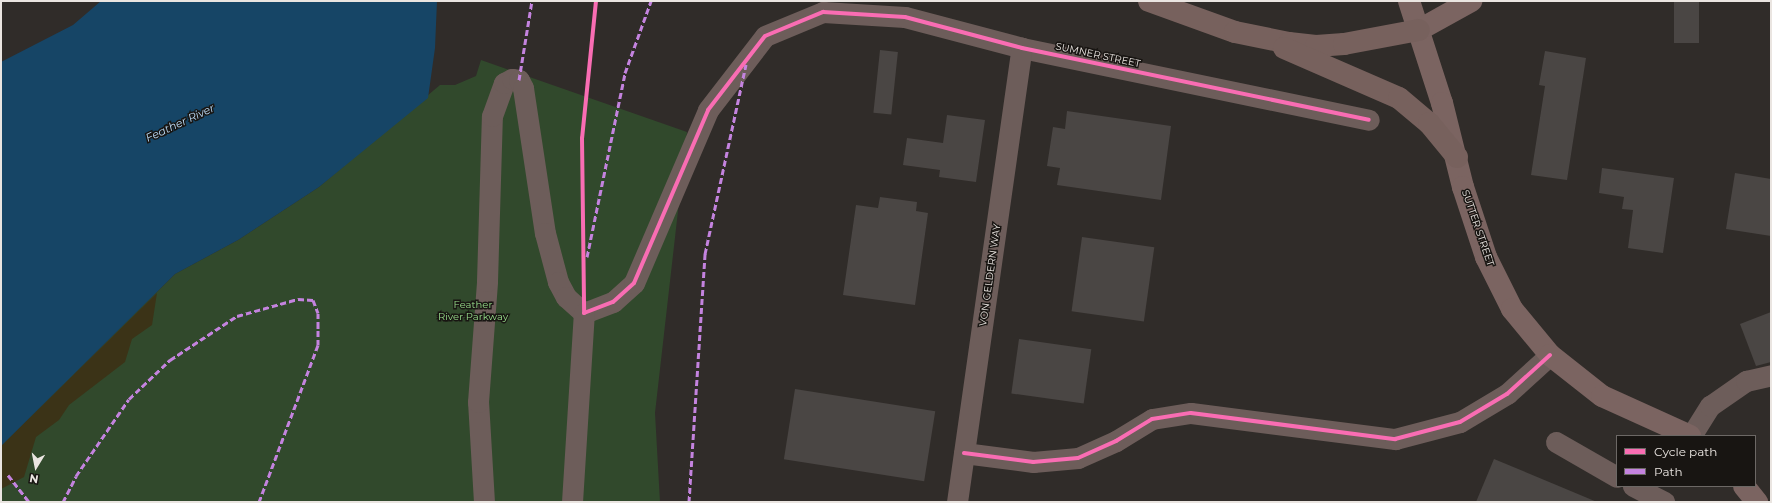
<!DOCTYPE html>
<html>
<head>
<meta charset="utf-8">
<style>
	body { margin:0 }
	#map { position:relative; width:1772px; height:503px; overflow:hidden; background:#302c29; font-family:Montserrat,sans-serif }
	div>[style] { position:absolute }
	.green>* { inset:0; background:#31492c }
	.sand>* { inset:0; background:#3b3317 }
	.water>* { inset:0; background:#164566 }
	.building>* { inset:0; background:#4a4644; transform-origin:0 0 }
	.minor>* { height:21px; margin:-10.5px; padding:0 10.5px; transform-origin:10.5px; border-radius:10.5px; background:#6d5d5a }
	.major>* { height:22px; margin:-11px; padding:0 11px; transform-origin:11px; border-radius:11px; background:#7b6461 }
	.highway>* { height:22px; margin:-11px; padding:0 11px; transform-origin:11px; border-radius:11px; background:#77615d }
	.quiet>* { height:3px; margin-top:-1.5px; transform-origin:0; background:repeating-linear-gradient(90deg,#c483df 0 6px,transparent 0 9px) }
	.cycleway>* { height:4px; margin:-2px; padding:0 2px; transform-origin:2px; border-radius:2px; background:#f96db3 }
	span { translate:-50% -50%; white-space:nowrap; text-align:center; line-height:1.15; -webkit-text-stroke:3px #181512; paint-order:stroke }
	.street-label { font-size:10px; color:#eae5e1 }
	.park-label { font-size:10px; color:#99e08d }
	.water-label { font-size:11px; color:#bddefa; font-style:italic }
	.frame { position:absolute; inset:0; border:2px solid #eae5e1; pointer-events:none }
	.legend { position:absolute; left:1616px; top:435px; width:140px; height:52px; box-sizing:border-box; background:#181512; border:1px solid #6c6865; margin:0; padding:5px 7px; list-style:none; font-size:12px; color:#eae5e1 }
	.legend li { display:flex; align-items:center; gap:8px; height:20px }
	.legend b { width:20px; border:1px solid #6c6865 }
	.north { position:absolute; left:16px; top:447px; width:40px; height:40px; -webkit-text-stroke:3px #181512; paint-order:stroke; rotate:190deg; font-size:11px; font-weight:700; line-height:16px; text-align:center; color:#eae5e1 }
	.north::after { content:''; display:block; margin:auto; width:14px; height:18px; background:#eae5e1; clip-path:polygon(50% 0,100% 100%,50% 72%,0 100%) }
</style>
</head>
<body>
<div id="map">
	<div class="green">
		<i style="clip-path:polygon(481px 60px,687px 132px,655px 413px,660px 502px,1px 502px,1px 446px,175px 274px,238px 240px,319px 187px,440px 85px,455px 85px,476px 76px)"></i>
	</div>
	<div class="sand">
		<i style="clip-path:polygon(157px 293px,152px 325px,132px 339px,125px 362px,69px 405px,59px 420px,36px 437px,24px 477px,1px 489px,1px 446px)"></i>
	</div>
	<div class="water">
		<i style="clip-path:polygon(101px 1px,437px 1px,435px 48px,428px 98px,319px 187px,238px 240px,175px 274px,1px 446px,1px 62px,73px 25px)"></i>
	</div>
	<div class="building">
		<i style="left:1674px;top:1px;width:25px;height:42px"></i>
		<i style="left:880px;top:50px;width:18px;height:63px;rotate:6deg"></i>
		<i style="clip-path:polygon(1545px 51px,1586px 58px,1567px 180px,1531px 175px,1545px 86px,1539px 85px)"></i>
		<i style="clip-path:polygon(1067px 111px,1171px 126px,1161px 200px,1057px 185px,1060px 168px,1047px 166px,1053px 127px,1065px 129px)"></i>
		<i style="clip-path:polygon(947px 115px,985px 120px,976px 182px,939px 177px,940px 170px,903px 165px,907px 138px,943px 143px)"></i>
		<i style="clip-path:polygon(1602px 168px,1674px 178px,1663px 253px,1628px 248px,1633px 210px,1622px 209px,1624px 197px,1599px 193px)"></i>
		<i style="clip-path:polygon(1735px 173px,1771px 179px,1771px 236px,1726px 229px)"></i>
		<i style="clip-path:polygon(880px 197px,917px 202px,916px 211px,928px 213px,915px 305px,843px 295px,856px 205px,878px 208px)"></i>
		<i style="left:1082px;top:237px;width:73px;height:75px;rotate:8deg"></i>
		<i style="clip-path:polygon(1771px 312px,1771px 362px,1756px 366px,1740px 324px)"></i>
		<i style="left:1019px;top:339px;width:73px;height:55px;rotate:8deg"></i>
		<i style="left:795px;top:389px;width:142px;height:71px;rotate:9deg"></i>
		<i style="clip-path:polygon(1494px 459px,1597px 502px,1476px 502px)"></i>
	</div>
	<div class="minor">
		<i style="left:584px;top:313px;width:31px;rotate:-21deg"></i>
		<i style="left:613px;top:302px;width:28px;rotate:-42deg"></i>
		<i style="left:634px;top:283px;width:188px;rotate:-66.8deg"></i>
		<i style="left:708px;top:110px;width:93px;rotate:-52.4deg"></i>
		<i style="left:765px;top:36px;width:63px;rotate:-22.5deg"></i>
		<i style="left:823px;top:12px;width:82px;rotate:3.5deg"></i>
		<i style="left:905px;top:17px;width:121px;rotate:14.8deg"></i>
		<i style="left:1022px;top:48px;width:354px;rotate:11.7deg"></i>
		<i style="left:1691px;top:436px;width:36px;rotate:-58deg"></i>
		<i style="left:1710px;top:406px;width:44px;rotate:-34.8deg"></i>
		<i style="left:1746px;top:381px;width:26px;rotate:-13deg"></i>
		<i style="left:1556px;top:442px;width:70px;rotate:29.8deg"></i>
		<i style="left:964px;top:453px;width:70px;rotate:7.4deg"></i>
		<i style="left:1033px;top:462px;width:45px;rotate:-5.1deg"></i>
		<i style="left:1078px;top:458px;width:42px;rotate:-24.1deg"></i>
		<i style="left:1116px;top:441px;width:42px;rotate:-31.4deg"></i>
		<i style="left:1152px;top:419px;width:39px;rotate:-9deg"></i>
		<i style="left:1191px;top:413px;width:206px;rotate:7.3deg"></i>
		<i style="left:1395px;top:439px;width:67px;rotate:-14.7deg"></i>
		<i style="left:1460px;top:422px;width:55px;rotate:-30.8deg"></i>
		<i style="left:1507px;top:394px;width:58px;rotate:-42.2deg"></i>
		<i style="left:1633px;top:486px;width:35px;rotate:27deg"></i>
		<i style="left:484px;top:502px;width:100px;rotate:-93.4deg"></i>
		<i style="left:478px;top:402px;width:121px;rotate:-85.7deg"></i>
		<i style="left:487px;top:281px;width:165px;rotate:-88.3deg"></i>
		<i style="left:492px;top:116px;width:35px;rotate:-70deg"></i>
		<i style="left:504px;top:83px;width:9px;rotate:-27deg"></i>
		<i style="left:512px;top:79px;width:7px;rotate:8deg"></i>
		<i style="left:519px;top:80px;width:9px;rotate:63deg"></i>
		<i style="left:523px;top:88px;width:147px;rotate:81.4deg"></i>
		<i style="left:545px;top:233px;width:51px;rotate:75.1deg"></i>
		<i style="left:558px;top:282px;width:17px;rotate:62deg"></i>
		<i style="left:566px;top:297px;width:24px;rotate:42deg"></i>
		<i style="left:572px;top:502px;width:189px;rotate:-86.4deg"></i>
		<i style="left:957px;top:502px;width:459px;rotate:-81.9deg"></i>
	</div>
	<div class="major">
		<i style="left:1409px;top:1px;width:107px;rotate:72.1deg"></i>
		<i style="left:1442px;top:103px;width:87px;rotate:76deg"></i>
		<i style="left:1463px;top:187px;width:74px;rotate:71.8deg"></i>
		<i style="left:1486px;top:257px;width:58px;rotate:63.4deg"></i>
		<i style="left:1512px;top:309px;width:60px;rotate:50.4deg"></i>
		<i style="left:1550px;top:355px;width:66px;rotate:38.3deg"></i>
		<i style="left:1602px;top:396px;width:97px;rotate:24.4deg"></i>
		<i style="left:1419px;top:30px;width:60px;rotate:-29.1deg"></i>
		<i style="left:1744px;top:486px;width:21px;rotate:51deg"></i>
	</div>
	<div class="highway">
		<i style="left:1149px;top:1px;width:91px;rotate:19.8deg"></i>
		<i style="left:1235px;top:32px;width:55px;rotate:11.5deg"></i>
		<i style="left:1289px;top:43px;width:27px;rotate:6deg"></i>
		<i style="left:1316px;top:46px;width:28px;rotate:-4deg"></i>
		<i style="left:1344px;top:44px;width:76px;rotate:-10.6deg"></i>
		<i style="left:1284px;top:48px;width:125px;rotate:23.5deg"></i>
		<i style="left:1399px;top:98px;width:39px;rotate:40deg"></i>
		<i style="left:1429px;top:123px;width:44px;rotate:50.5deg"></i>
	</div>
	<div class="quiet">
		<i style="left:519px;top:80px;width:80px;rotate:-80.7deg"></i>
		<i style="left:587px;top:257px;width:188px;rotate:-78.3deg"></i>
		<i style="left:625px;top:73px;width:77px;rotate:-70.1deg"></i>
		<i style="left:8px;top:475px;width:34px;rotate:52deg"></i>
		<i style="left:63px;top:502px;width:29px;rotate:-63deg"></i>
		<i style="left:76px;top:476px;width:93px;rotate:-55.5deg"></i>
		<i style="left:129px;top:399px;width:57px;rotate:-43.6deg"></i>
		<i style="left:170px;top:360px;width:80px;rotate:-33.3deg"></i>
		<i style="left:237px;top:316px;width:63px;rotate:-15.6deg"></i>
		<i style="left:298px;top:299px;width:15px;rotate:4deg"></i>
		<i style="left:313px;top:300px;width:14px;rotate:69deg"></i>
		<i style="left:318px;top:313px;width:32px;rotate:90deg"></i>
		<i style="left:318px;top:345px;width:168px;rotate:110.6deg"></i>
		<i style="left:689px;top:502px;width:249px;rotate:-86.3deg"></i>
		<i style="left:705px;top:254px;width:194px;rotate:-77.8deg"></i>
	</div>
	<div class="cycleway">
		<i style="left:596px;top:1px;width:138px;rotate:95.8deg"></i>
		<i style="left:582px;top:138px;width:175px;rotate:89.3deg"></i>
		<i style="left:584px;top:313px;width:31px;rotate:-21deg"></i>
		<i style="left:613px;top:302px;width:28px;rotate:-42deg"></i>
		<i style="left:634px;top:283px;width:188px;rotate:-66.8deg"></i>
		<i style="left:708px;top:110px;width:93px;rotate:-52.4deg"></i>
		<i style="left:765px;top:36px;width:63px;rotate:-22.5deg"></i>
		<i style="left:823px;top:12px;width:82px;rotate:3.5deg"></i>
		<i style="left:905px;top:17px;width:121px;rotate:14.8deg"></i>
		<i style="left:1022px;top:48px;width:354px;rotate:11.7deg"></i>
		<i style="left:964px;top:453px;width:70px;rotate:7.4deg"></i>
		<i style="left:1033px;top:462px;width:45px;rotate:-5.1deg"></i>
		<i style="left:1078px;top:458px;width:42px;rotate:-24.1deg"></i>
		<i style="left:1116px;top:441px;width:42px;rotate:-31.4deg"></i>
		<i style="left:1152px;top:419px;width:39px;rotate:-9deg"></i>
		<i style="left:1191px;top:413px;width:206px;rotate:7.3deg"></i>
		<i style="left:1395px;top:439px;width:67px;rotate:-14.7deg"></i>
		<i style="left:1460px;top:422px;width:55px;rotate:-30.8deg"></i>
		<i style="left:1507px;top:394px;width:58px;rotate:-42.2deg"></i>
	</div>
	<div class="street-label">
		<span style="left:1098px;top:55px;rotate:12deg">SUMNER STREET</span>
		<span style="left:1478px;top:228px;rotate:71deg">SUTTER STREET</span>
		<span style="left:990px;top:275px;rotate:-82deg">VON GELDERN WAY</span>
	</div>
	<div class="park-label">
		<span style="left:473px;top:310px">Feather<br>River Parkway</span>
	</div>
	<div class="water-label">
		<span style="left:180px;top:123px;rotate:-25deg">Feather River</span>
	</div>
	<div class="frame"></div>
	<ul class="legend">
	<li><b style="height:5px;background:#f96db3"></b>Cycle path</li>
	<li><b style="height:5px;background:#c483df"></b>Path</li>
	</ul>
	<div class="north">N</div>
</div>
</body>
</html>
